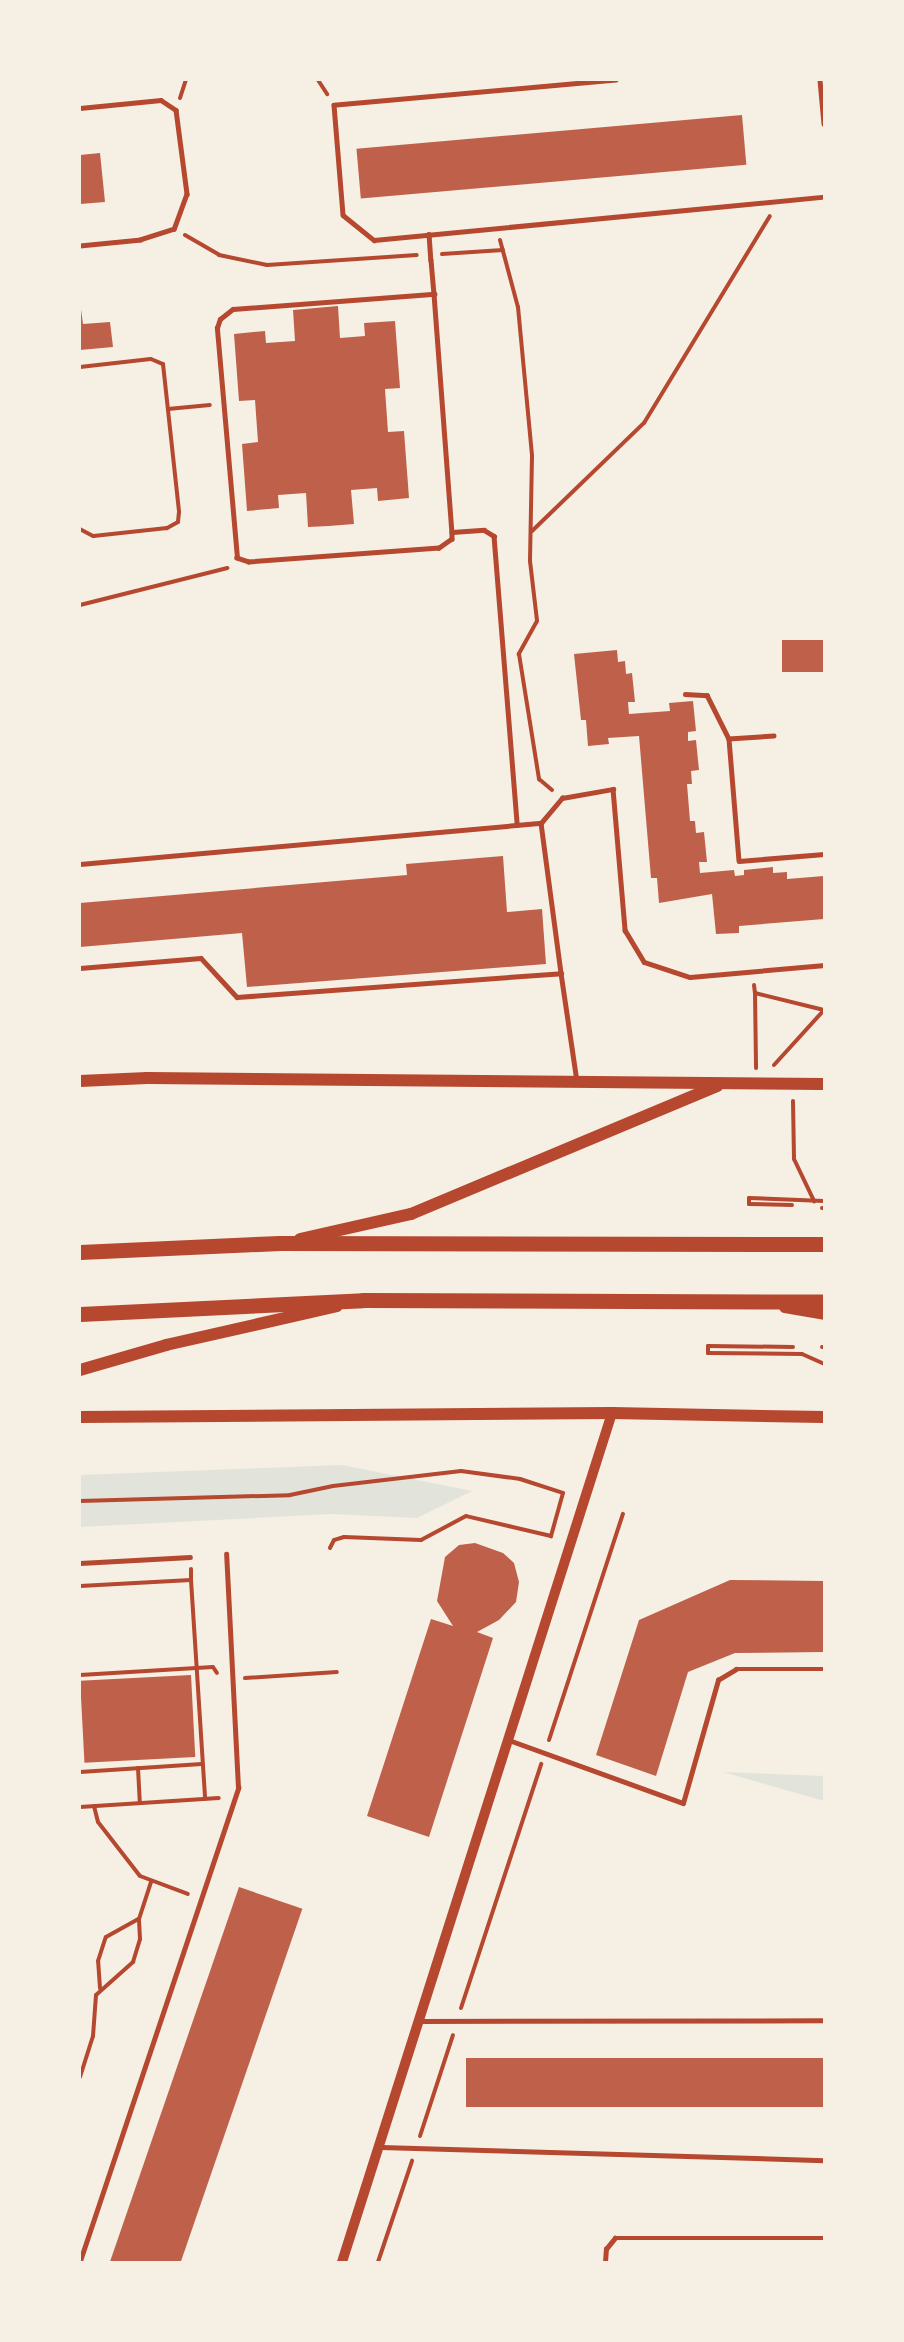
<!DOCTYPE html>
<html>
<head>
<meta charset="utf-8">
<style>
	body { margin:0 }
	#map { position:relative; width:904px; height:2342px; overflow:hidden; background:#f6efe4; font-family:Overpass,sans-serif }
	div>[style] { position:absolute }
	.green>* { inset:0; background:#e2e4dc }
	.building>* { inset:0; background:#bf614a; transform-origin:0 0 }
	.path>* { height:4px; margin:-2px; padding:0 2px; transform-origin:2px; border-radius:2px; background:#b5482f }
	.service>* { height:4.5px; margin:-2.25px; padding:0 2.25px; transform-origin:2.25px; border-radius:2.25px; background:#b5482f }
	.tertiary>* { height:10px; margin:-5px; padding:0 5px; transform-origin:5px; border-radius:5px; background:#b5482f }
	.secondary>* { height:12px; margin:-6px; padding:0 6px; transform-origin:6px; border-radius:6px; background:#b5482f }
	.primary>* { height:15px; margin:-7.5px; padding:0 7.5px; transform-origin:7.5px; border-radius:7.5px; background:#b5482f }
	span { translate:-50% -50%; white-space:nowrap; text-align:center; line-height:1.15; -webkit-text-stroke:5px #f6efe4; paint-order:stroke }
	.frame { position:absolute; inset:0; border:81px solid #f6efe4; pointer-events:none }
</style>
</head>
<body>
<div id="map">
	<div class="green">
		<i style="clip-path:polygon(342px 1465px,472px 1491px,417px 1518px,332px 1514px,80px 1527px,80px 1475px)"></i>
		<i style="clip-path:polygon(723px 1772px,824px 1776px,824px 1801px)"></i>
	</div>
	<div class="building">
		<i style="left:742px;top:115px;width:50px;height:387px;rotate:85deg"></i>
		<i style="clip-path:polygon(100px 153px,105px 202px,80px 204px,80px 155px)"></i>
		<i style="clip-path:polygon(80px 302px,83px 324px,110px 322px,113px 347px,80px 350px)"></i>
		<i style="clip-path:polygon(338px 306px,340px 338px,365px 336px,364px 323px,395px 321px,400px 388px,385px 389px,388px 432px,404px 431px,409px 498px,378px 501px,377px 488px,351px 490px,354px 524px,329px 526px,308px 527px,306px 493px,278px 495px,279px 508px,247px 511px,242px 444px,258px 442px,255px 400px,239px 401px,234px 334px,265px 331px,266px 343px,295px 341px,293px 310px)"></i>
		<i style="left:824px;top:640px;width:32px;height:42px;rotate:90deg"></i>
		<i style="clip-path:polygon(617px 650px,618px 662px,625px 661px,626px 674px,632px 673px,635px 702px,628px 702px,629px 714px,670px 711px,669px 703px,693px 701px,696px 731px,688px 732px,688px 741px,696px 740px,699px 770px,691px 771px,692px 784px,687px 784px,690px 821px,695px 821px,696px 833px,704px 832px,707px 862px,699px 862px,700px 873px,734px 870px,735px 876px,744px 875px,744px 870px,773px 867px,773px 873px,787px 872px,787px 879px,824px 876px,824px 919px,739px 926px,739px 933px,716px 934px,712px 894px,659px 903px,657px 878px,651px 878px,639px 736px,608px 738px,609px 744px,588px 746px,586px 720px,581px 720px,574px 654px)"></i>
		<i style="clip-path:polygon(503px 856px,507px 912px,542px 909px,546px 964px,247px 987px,242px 933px,80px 947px,80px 903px,407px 875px,406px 864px)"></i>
		<i style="clip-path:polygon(475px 1543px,503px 1553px,514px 1563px,519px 1582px,516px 1602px,499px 1620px,477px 1632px,493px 1638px,429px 1837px,367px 1816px,431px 1619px,453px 1626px,437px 1601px,445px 1557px,459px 1545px)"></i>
		<i style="clip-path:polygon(730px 1580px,824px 1581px,824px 1652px,735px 1653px,688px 1672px,656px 1776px,596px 1755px,639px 1620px)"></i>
		<i style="left:191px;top:1675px;width:82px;height:111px;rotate:87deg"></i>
		<i style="left:239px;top:1887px;width:67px;height:396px;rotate:19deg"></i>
		<i style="left:466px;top:2058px;width:358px;height:49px"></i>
	</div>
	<div class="path">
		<i style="left:318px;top:80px;width:17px;rotate:57deg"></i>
		<i style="left:180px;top:98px;width:19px;rotate:-72deg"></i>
		<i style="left:185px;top:235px;width:39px;rotate:30deg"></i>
		<i style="left:219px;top:255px;width:49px;rotate:11.8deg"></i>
		<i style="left:267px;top:265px;width:150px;rotate:-3.8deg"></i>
		<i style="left:500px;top:240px;width:69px;rotate:75deg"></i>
		<i style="left:518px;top:307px;width:150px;rotate:84.6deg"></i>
		<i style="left:532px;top:456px;width:105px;rotate:91.1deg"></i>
		<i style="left:530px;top:561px;width:60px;rotate:83.3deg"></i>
		<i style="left:537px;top:621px;width:38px;rotate:119deg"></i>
		<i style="left:519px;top:654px;width:127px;rotate:80.9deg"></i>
		<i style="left:539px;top:779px;width:17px;rotate:40deg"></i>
		<i style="left:442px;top:254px;width:61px;rotate:-3.8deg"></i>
		<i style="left:80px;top:367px;width:71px;rotate:-6.4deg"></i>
		<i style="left:151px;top:359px;width:13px;rotate:23deg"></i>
		<i style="left:163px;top:364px;width:149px;rotate:83.8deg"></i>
		<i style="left:179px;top:512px;width:10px;rotate:96deg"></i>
		<i style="left:178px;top:522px;width:13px;rotate:151deg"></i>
		<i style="left:167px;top:528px;width:74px;rotate:173.8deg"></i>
		<i style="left:93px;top:536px;width:15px;rotate:-152deg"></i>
		<i style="left:168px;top:409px;width:42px;rotate:-5.4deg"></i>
		<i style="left:532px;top:531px;width:156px;rotate:-44deg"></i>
		<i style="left:644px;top:423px;width:242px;rotate:-58.7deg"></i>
		<i style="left:80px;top:605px;width:152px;rotate:-14.1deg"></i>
		<i style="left:754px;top:985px;width:8px;rotate:83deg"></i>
		<i style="left:755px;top:993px;width:71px;rotate:13.8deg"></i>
		<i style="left:755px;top:993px;width:75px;rotate:89.2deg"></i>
		<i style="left:774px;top:1065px;width:74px;rotate:-47.7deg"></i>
		<i style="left:793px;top:1101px;width:58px;rotate:89deg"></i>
		<i style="left:794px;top:1159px;width:47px;rotate:64.5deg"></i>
		<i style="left:792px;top:1205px;width:43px;rotate:-178.7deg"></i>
		<i style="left:749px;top:1204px;width:6px;rotate:-90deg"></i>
		<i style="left:749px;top:1198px;width:75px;rotate:2.3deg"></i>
		<i style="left:822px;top:1208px;width:2px"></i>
		<i style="left:793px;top:1347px;width:85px;rotate:-179.3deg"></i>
		<i style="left:708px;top:1346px;width:7px;rotate:90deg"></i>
		<i style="left:708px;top:1353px;width:94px;rotate:0.6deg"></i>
		<i style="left:802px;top:1354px;width:24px;rotate:24deg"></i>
		<i style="left:822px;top:1347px;width:2px"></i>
		<i style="left:80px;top:1501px;width:210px;rotate:-1.6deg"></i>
		<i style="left:290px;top:1495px;width:44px;rotate:-11.8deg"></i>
		<i style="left:333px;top:1486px;width:129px;rotate:-6.7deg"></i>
		<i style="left:461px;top:1471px;width:60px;rotate:7.7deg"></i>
		<i style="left:520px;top:1479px;width:45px;rotate:18deg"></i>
		<i style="left:563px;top:1493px;width:45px;rotate:105.6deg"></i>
		<i style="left:551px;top:1536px;width:87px;rotate:-166.8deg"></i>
		<i style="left:466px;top:1516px;width:51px;rotate:151.9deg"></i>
		<i style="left:421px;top:1540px;width:77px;rotate:-177.8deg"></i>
		<i style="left:344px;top:1537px;width:10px;rotate:163deg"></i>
		<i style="left:334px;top:1540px;width:9px;rotate:117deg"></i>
		<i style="left:191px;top:1580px;width:219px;rotate:86.3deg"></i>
		<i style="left:80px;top:1586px;width:111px;rotate:-3.1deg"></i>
		<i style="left:191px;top:1580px;width:11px;rotate:-90deg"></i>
		<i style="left:80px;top:1675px;width:133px;rotate:-3.4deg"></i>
		<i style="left:213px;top:1667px;width:7px;rotate:56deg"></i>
		<i style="left:245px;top:1678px;width:92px;rotate:-3.7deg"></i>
		<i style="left:549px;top:1740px;width:238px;rotate:-71.9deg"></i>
		<i style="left:138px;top:1768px;width:35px;rotate:87deg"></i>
		<i style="left:80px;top:1772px;width:122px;rotate:-3.8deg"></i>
		<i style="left:94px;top:1806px;width:16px;rotate:76deg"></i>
		<i style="left:98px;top:1822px;width:68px;rotate:52.1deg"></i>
		<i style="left:140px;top:1876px;width:51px;rotate:20.6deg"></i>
		<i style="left:80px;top:1807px;width:139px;rotate:-3.7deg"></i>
		<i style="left:100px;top:1988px;width:27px;rotate:-94deg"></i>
		<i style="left:98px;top:1961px;width:25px;rotate:-72deg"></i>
		<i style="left:106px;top:1937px;width:38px;rotate:-29deg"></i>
		<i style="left:461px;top:2008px;width:257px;rotate:-71.8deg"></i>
		<i style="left:80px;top:2077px;width:43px;rotate:-72.4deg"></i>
		<i style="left:93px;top:2036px;width:41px;rotate:-85.8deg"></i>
		<i style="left:96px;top:1995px;width:50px;rotate:-41.7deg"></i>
		<i style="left:133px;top:1962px;width:24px;rotate:-73deg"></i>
		<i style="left:140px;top:1939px;width:20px;rotate:-93deg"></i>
		<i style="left:139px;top:1919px;width:39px;rotate:-72deg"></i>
		<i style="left:420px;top:2136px;width:106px;rotate:-71.9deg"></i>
		<i style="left:378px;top:2262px;width:107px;rotate:-71.4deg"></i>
	</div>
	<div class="service">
		<i style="left:616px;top:80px;width:283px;rotate:174.9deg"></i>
		<i style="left:334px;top:105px;width:110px;rotate:85.3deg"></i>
		<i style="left:343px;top:215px;width:40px;rotate:39deg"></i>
		<i style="left:374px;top:240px;width:452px;rotate:-5.5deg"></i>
		<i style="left:820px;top:80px;width:44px;rotate:84.8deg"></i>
		<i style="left:80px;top:108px;width:81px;rotate:-5.6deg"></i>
		<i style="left:161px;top:100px;width:18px;rotate:34deg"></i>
		<i style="left:176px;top:110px;width:85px;rotate:82.5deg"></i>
		<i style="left:187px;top:194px;width:37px;rotate:110deg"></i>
		<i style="left:174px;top:229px;width:35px;rotate:162deg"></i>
		<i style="left:141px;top:240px;width:61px;rotate:174.4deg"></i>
		<i style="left:429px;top:234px;width:26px;rotate:86deg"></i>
		<i style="left:431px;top:260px;width:34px;rotate:85deg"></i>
		<i style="left:434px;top:294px;width:239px;rotate:85.7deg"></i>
		<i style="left:452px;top:532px;width:7px;rotate:90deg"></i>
		<i style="left:452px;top:539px;width:16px;rotate:145deg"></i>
		<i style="left:439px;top:548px;width:191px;rotate:175.8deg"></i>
		<i style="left:249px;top:562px;width:13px;rotate:-162deg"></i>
		<i style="left:237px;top:558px;width:231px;rotate:-95deg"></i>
		<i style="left:217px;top:328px;width:9px;rotate:-72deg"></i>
		<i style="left:220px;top:319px;width:16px;rotate:-38deg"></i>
		<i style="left:233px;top:309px;width:202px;rotate:-4.3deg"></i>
		<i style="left:452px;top:532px;width:32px;rotate:-4deg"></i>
		<i style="left:484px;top:530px;width:12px;rotate:31deg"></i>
		<i style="left:494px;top:536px;width:290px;rotate:85.4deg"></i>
		<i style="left:685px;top:694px;width:22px;rotate:3deg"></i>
		<i style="left:707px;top:695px;width:49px;rotate:63.4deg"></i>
		<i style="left:774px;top:736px;width:45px;rotate:176.2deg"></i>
		<i style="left:729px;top:739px;width:122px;rotate:85.3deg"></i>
		<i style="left:739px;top:861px;width:85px;rotate:-4.7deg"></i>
		<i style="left:541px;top:823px;width:151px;rotate:82.4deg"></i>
		<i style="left:80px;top:864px;width:463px;rotate:-5.1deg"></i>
		<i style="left:541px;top:823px;width:33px;rotate:-50deg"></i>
		<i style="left:562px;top:798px;width:52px;rotate:-10deg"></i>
		<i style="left:613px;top:789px;width:142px;rotate:85.1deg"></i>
		<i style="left:625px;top:930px;width:37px;rotate:59deg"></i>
		<i style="left:644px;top:962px;width:48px;rotate:18.1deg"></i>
		<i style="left:690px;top:977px;width:135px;rotate:-5.1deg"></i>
		<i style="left:80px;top:968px;width:121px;rotate:-4.7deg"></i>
		<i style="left:201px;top:958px;width:53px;rotate:47.3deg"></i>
		<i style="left:237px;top:997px;width:325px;rotate:-4.2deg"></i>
		<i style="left:561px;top:973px;width:110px;rotate:81.6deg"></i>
		<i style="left:80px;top:1563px;width:110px;rotate:-3.1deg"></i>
		<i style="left:509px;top:1740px;width:185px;rotate:19.9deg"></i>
		<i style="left:683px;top:1803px;width:128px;rotate:-74.1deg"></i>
		<i style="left:718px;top:1680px;width:21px;rotate:-31deg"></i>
		<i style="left:736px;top:1669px;width:88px"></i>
		<i style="left:420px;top:2021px;width:404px;rotate:-0.1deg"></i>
		<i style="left:381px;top:2147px;width:443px;rotate:1.7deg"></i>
		<i style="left:80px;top:2261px;width:499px;rotate:-71.5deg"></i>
		<i style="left:238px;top:1788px;width:234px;rotate:-92.9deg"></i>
		<i style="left:605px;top:2262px;width:13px;rotate:-86deg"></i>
		<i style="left:606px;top:2249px;width:14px;rotate:-51deg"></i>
		<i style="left:615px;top:2238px;width:209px"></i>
	</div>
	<div class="tertiary">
		<i style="left:342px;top:2262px;width:891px;rotate:-72.36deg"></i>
	</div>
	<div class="secondary">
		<i style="left:80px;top:1081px;width:67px;rotate:-2.6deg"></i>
		<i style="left:147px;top:1078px;width:677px;rotate:0.51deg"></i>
		<i style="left:300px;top:1239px;width:114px;rotate:-12.7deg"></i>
		<i style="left:411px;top:1214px;width:332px;rotate:-22.7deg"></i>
		<i style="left:785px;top:1307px;width:40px;rotate:10deg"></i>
		<i style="left:80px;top:1370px;width:90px;rotate:-16.2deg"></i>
		<i style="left:166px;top:1345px;width:175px;rotate:-12.8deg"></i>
		<i style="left:80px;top:1417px;width:532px;rotate:-0.43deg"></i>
		<i style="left:612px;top:1413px;width:212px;rotate:1.1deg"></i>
	</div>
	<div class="primary">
		<i style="left:80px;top:1252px;width:200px;rotate:-2.6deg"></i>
		<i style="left:280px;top:1243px;width:544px;rotate:0.11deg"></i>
		<i style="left:80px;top:1314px;width:283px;rotate:-2.8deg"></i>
		<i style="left:363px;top:1300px;width:461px;rotate:0.2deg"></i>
	</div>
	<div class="frame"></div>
</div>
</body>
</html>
